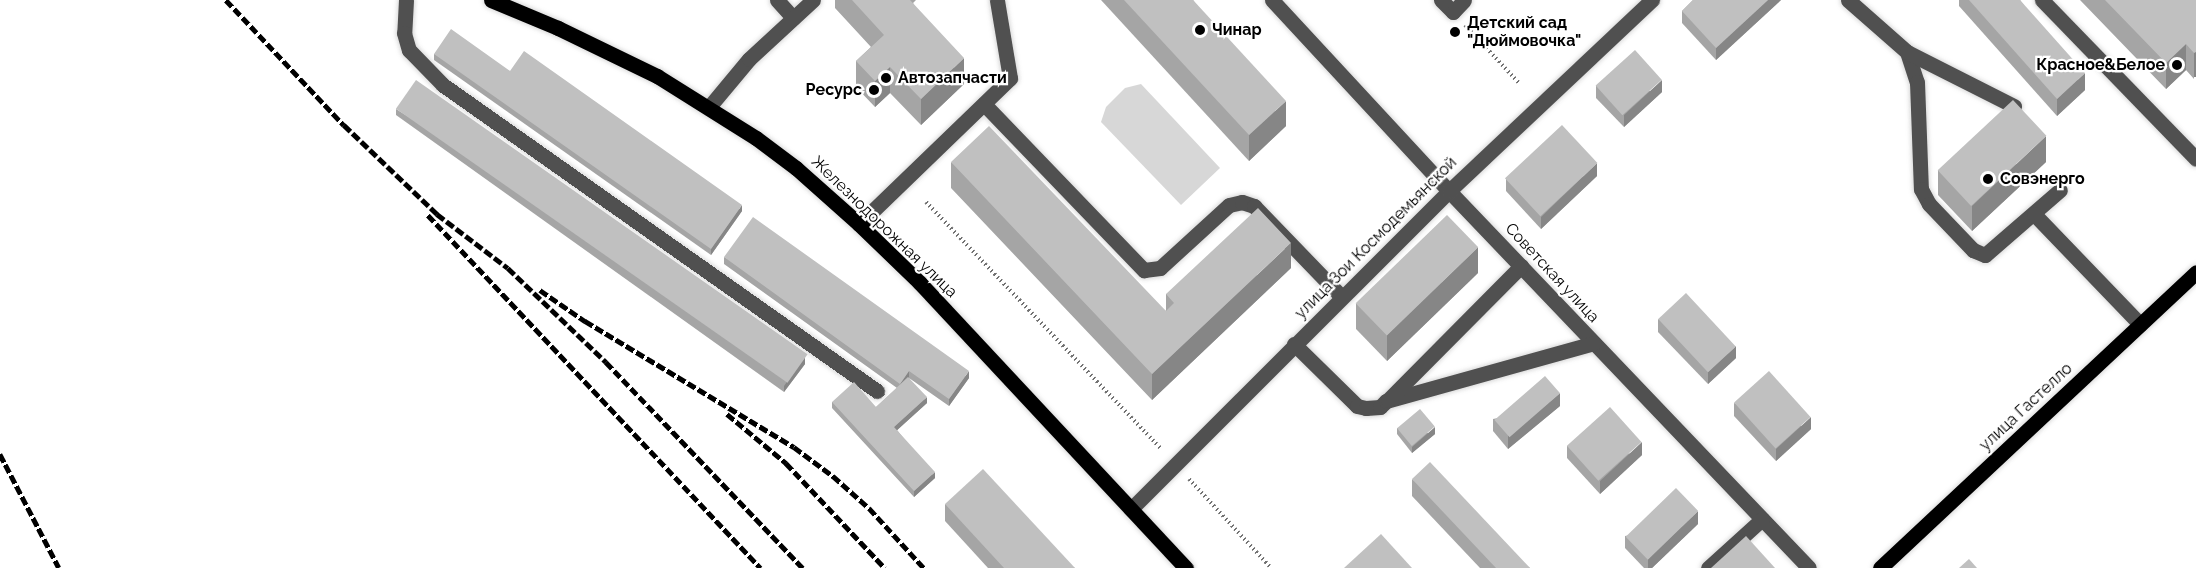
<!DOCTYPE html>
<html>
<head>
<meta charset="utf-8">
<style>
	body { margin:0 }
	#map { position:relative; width:2196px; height:568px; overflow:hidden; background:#fff; font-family:Raleway,sans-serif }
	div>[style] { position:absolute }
	.green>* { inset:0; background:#d7d7d7 }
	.path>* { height:4px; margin-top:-2px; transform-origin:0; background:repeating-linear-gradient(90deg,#727272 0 1.5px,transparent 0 4.5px) }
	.roads { filter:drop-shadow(0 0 2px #dbdbdb) drop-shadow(0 0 2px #dbdbdb) }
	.minor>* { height:15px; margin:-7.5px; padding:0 7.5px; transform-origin:7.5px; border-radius:7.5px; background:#505050 }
	.major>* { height:15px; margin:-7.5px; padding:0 7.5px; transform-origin:7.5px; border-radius:7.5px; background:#000 }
	.rail>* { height:4.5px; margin-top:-2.25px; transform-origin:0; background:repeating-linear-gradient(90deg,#000 0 9px,transparent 0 12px) }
	.wall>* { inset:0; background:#a5a5a5 }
	.shaded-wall>* { inset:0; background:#868686; transform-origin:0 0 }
	.building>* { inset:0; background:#c0c0c0; transform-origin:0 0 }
	.dots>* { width:16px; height:16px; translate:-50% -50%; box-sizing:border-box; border:3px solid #fff; border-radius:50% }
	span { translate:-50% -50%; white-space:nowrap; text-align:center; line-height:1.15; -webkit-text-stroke:4.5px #fff; paint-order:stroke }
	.poi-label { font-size:16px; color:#000; font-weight:700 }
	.left { translate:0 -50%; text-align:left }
	.right { translate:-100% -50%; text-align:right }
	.street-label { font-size:16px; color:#000 }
</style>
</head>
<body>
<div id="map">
	<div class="green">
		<i style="clip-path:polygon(1141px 84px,1220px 168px,1181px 205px,1101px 122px,1106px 107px,1125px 88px)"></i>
	</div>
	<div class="path">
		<i style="left:1465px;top:25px;width:79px;rotate:47deg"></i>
		<i style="left:926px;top:202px;width:341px;rotate:46.4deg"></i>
		<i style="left:1189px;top:479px;width:121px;rotate:47.3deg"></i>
	</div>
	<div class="roads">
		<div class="minor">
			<i style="left:406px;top:0;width:33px;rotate:93deg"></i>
			<i style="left:404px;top:33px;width:18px;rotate:74deg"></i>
			<i style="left:409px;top:50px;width:49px;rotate:45.8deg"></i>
			<i style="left:443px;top:85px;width:531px;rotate:35.19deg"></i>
			<i style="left:777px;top:0;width:24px;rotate:48deg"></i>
			<i style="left:1272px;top:0;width:260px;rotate:47.2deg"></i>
			<i style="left:1449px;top:191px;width:521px;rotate:46.32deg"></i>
			<i style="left:1441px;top:0;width:17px;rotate:45deg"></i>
			<i style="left:1453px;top:12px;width:16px;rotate:-47deg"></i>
			<i style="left:1848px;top:0;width:79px;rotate:41.4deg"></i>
			<i style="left:1907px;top:52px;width:32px;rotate:72deg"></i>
			<i style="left:1917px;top:82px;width:107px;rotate:87.9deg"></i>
			<i style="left:1921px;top:189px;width:17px;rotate:62deg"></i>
			<i style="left:1929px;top:204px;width:64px;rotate:46.3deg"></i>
			<i style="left:1973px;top:250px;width:13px;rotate:23deg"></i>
			<i style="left:1985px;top:255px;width:99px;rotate:-40.9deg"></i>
			<i style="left:2042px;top:0;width:221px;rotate:45.9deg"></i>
			<i style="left:1907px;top:52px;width:120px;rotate:26.8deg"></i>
			<i style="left:984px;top:104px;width:231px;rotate:46.1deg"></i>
			<i style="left:1144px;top:270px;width:16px;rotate:-7deg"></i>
			<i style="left:1160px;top:268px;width:93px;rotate:-42.4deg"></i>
			<i style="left:1229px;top:205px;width:13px;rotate:-13deg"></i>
			<i style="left:1242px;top:202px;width:13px;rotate:18deg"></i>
			<i style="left:1254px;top:206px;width:125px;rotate:46deg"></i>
			<i style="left:709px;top:107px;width:62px;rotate:-50.2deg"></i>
			<i style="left:749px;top:59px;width:87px;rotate:-42.7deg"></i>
			<i style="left:2034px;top:214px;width:153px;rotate:46.1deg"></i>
			<i style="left:859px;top:224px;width:210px;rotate:-44deg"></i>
			<i style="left:1010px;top:78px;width:79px;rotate:-99.5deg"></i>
			<i style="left:1294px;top:344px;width:88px;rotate:44.5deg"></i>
			<i style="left:1357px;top:406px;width:9px;rotate:13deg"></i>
			<i style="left:1366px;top:408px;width:14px;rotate:-4deg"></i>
			<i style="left:1380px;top:407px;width:8px;rotate:-45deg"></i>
			<i style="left:1386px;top:401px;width:216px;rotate:-15.6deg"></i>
			<i style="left:1388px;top:400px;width:189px;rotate:-45.2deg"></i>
			<i style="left:1131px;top:509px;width:450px;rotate:-45deg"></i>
			<i style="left:1449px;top:191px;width:279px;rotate:-43.3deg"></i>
			<i style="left:1708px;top:568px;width:73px;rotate:-42.2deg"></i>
		</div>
		<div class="major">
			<i style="left:491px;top:0;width:73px;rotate:22.7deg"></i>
			<i style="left:558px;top:28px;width:110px;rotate:25.9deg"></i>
			<i style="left:657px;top:76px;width:117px;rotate:32.1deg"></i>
			<i style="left:756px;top:138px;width:50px;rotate:36.9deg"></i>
			<i style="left:796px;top:168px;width:84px;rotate:41.6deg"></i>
			<i style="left:859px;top:224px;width:85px;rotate:44deg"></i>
			<i style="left:920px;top:283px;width:390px;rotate:47deg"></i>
			<i style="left:1880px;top:568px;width:433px;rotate:-43.1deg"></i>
		</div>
	</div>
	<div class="rail">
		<i style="left:226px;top:0;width:172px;rotate:46.7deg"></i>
		<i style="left:344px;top:125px;width:129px;rotate:43.7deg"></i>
		<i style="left:437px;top:214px;width:89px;rotate:37.3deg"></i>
		<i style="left:508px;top:268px;width:136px;rotate:43.8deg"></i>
		<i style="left:606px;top:362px;width:285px;rotate:46.3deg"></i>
		<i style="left:428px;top:215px;width:485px;rotate:46.7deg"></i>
		<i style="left:540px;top:290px;width:55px;rotate:34.6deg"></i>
		<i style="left:585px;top:321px;width:244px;rotate:31.1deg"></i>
		<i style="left:794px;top:447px;width:49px;rotate:36.6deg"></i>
		<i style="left:833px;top:476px;width:48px;rotate:41.6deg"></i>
		<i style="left:869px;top:508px;width:81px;rotate:47.5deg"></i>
		<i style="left:727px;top:414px;width:77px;rotate:39.7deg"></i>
		<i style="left:786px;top:463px;width:144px;rotate:46.7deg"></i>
		<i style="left:0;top:454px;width:128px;rotate:62.6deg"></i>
	</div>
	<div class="wall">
		<i style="clip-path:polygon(835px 0,916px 0,913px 3px,964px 84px,921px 125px,890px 93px,875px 107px,856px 87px,856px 61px,871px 47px,835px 8px)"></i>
		<i style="clip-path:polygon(1101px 0,1193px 0,1286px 126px,1249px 161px)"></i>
		<i style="clip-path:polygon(1693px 0,1781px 0,1716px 60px,1682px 23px,1682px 11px)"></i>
		<i style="clip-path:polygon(1959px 0,2020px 0,2085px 90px,2057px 116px,1959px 6px)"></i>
		<i style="clip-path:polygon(2080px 0,2196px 0,2194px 79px,2186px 70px,2166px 89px)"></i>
		<i style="clip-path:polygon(434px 54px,510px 71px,742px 211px,711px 255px,434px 60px)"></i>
		<i style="clip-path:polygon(1596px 86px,1662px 92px,1624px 127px,1596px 98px)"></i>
		<i style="clip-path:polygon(396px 109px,805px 364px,784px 392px,396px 115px)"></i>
		<i style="clip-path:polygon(951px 162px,1166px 311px,1166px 294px,1291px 268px,1152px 400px,951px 188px)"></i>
		<i style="clip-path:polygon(2046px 162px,1972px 231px,1938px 195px,1938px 170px)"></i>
		<i style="clip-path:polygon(1597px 176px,1541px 229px,1506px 191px,1506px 179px)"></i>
		<i style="clip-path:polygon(724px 257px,969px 378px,949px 406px,909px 378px,927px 403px,897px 430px,935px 478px,914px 497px,832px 408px,832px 402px,876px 407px,897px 388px,724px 264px)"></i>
		<i style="clip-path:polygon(1478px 273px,1387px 361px,1356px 329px,1356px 304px)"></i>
		<i style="clip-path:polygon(1658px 319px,1736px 358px,1708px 384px,1658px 332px)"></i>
		<i style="clip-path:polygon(1734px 403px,1811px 429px,1776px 461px,1734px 416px)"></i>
		<i style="clip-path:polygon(1560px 406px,1508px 449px,1493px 431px,1493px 419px)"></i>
		<i style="clip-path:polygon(1397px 428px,1435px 434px,1412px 453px,1397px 434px)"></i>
		<i style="clip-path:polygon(1567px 446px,1642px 455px,1600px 494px,1567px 458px)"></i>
		<i style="clip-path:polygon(1412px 479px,1530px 568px,1480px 568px,1412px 496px)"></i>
		<i style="clip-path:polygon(945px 504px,1075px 568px,988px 568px,945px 521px)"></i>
		<i style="clip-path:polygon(1698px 524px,1652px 568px,1644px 568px,1625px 548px,1625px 536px)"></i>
	</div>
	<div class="shaded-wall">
		<i style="clip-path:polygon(1768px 0,1781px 0,1716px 60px,1716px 48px)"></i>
		<i style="clip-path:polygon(2186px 44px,2186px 70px,2166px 89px,2166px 63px)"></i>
		<i style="left:2196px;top:52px;width:25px;height:2px;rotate:90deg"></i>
		<i style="clip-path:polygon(964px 58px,964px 84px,921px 125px,921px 99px)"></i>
		<i style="clip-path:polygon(890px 67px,890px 93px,875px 107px,875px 81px)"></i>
		<i style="clip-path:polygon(2085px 73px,2085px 90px,2057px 116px,2057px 99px)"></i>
		<i style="clip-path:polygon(1662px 80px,1662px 92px,1624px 127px,1624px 115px)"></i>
		<i style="clip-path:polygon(1286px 101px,1286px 126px,1249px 161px,1249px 135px)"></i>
		<i style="clip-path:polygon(2046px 136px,2046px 162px,1972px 231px,1972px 206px)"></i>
		<i style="clip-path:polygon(1597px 163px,1597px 176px,1541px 229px,1541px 217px)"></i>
		<i style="clip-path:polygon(742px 205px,742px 211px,711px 255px,711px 249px)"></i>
		<i style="clip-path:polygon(1291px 243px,1291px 268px,1152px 400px,1152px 374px)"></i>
		<i style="clip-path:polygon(1478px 247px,1478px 273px,1387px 361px,1387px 335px)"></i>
		<i style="clip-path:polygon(1736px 346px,1736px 358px,1708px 384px,1708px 372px)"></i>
		<i style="clip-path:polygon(805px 357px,805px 364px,784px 392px,784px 386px)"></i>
		<i style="clip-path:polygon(909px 371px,909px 377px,900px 390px,900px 384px)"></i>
		<i style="clip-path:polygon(969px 371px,969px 378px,949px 406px,949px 399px)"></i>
		<i style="clip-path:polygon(1560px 393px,1560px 406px,1508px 449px,1508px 436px)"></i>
		<i style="clip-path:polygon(927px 397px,927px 403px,894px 433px,894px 427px)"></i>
		<i style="clip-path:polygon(1811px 417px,1811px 429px,1776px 461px,1776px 449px)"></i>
		<i style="clip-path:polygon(1435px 427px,1435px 434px,1412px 453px,1412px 447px)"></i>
		<i style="clip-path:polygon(1642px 442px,1642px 455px,1600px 494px,1600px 481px)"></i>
		<i style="clip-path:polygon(935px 472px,935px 478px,914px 497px,914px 491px)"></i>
		<i style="clip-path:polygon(1698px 511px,1698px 524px,1652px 568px,1648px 568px,1648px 559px)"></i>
	</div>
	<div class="building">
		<i style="clip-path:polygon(852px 0,910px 0,964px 58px,921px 99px,890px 67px,875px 81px,856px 61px,884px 35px)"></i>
		<i style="clip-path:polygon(1124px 0,1193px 0,1286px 101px,1249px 135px)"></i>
		<i style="clip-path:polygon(1693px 0,1768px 0,1716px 48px,1682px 11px)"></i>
		<i style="clip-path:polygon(1969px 0,2020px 0,2085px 73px,2057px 99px)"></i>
		<i style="clip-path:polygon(2105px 0,2196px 0,2196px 52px,2194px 53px,2186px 44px,2166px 63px)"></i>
		<i style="clip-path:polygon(451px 29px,510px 71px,524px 51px,742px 205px,711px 249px,434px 54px)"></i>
		<i style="left:1635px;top:50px;width:40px;height:53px;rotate:48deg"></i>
		<i style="left:416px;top:80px;width:478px;height:35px;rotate:35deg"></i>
		<i style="left:2013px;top:100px;width:49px;height:103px;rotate:47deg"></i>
		<i style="left:1562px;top:125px;width:52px;height:78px;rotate:47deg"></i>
		<i style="clip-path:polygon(989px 126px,1166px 311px,1174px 303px,1166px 294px,1258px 208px,1291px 243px,1152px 374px,951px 162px)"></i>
		<i style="left:1447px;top:215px;width:45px;height:127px;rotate:46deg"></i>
		<i style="clip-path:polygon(753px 217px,969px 371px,949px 399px,909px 371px,900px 384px,724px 257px)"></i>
		<i style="left:1686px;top:293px;width:73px;height:38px;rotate:47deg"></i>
		<i style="left:1769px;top:371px;width:62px;height:47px;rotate:48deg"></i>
		<i style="left:1545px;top:376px;width:23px;height:67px;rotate:49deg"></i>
		<i style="clip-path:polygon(908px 377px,927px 397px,894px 427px,935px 472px,914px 491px,832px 402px,854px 382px,876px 407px)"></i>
		<i style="left:1610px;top:407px;width:47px;height:58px;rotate:48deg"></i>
		<i style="left:1420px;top:409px;width:23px;height:30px;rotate:50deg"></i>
		<i style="clip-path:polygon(1430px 462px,1530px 568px,1496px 568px,1412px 479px)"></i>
		<i style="clip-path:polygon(983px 469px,1075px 568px,1004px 568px,945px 504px)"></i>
		<i style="left:1676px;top:488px;width:32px;height:70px;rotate:46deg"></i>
		<i style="clip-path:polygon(1381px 534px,1412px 568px,1344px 568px)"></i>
		<i style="clip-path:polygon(1746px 536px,1775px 568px,1711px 568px)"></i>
		<i style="clip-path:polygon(1969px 559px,1977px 568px,1959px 568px)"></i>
	</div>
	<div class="dots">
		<i style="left:1200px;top:30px;background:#000"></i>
		<i style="left:1455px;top:32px;background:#000"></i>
		<i style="left:2177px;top:65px;background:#000"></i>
		<i style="left:886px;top:78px;background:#000"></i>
		<i style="left:874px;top:90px;background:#000"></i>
		<i style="left:1988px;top:179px;background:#000"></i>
	</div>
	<div class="poi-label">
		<span class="left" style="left:1467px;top:32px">Детский сад<br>"Дюймовочка"</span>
		<span class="left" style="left:1212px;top:30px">Чинар</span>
		<span class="right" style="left:2165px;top:65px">Красное&amp;Белое</span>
		<span class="left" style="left:898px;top:78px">Автозапчасти</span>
		<span class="right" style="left:862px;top:90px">Ресурс</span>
		<span class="left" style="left:2000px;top:179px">Совэнерго</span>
	</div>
	<div class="street-label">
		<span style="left:884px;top:227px;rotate:44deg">Железнодорожная улица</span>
		<span style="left:1376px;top:238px;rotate:-45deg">улица Зои Космодемьянской</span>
		<span style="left:1552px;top:273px;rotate:47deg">Советская улица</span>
		<span style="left:2026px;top:407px;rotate:-43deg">улица Гастелло</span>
	</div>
</div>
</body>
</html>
